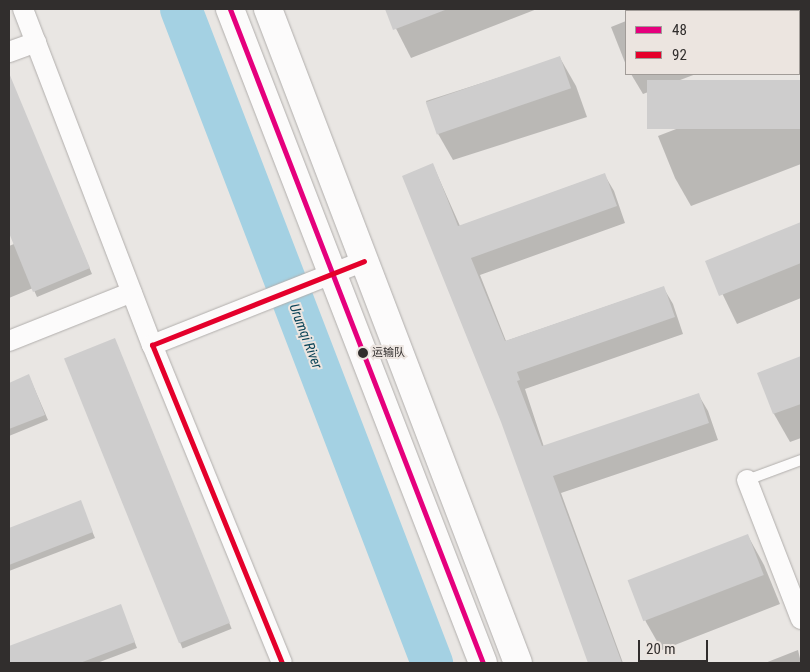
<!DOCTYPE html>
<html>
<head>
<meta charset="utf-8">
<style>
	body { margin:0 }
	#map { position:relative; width:810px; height:672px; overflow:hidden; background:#e9e6e3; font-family:"Roboto Condensed","Noto Sans SC",sans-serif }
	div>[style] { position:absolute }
	.shadow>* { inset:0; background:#0003; transform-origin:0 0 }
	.river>* { height:42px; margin:-21px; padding:0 21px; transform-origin:21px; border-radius:21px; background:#a4d1e3 }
	.building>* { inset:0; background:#cecdcd; transform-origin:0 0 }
	.roads { filter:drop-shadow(0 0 1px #b1aeac) drop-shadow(0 0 1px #b1aeac) }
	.lane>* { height:10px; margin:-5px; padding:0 5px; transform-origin:5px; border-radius:5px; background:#fcfbfb }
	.street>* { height:20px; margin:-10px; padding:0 10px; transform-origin:10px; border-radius:10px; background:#fcfbfb }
	.secondary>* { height:28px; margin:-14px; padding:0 14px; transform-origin:14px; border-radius:14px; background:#fcfbfb }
	.bus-1>* { height:5px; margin:-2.5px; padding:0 2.5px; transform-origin:2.5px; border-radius:2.5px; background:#e5007d }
	.bus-2>* { height:5px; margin:-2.5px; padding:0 2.5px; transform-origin:2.5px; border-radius:2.5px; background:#e4002b }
	.dots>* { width:14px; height:14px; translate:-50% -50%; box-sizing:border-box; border:2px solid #ece5e0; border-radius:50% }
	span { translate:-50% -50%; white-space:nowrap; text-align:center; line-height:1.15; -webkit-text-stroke:4px #ece5e0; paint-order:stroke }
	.bus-label { font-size:11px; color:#312e2d }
	.left { translate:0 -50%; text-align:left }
	.water-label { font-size:14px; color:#0b4457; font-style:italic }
	.frame { position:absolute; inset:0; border:10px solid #312e2d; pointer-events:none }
	.legend { position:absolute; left:625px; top:10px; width:175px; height:65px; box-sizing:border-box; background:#ece5e0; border:1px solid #a19c98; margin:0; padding:6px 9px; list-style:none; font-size:15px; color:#312e2d }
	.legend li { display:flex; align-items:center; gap:10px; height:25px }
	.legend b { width:25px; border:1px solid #a19c98 }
	.scale { position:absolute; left:638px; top:640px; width:70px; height:22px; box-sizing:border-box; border:2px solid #312e2d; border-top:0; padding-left:6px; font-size:15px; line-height:18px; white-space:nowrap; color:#312e2d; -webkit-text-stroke:4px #ece5e0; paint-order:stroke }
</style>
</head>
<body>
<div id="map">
	<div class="shadow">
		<i style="clip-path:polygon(386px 9px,537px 9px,411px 58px)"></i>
		<i style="clip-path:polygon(658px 9px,801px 9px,801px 33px,799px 34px,799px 11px,652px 11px)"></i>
		<i style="clip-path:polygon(626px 21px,626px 65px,611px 27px)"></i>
		<i style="clip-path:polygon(560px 58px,576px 86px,587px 117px,453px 160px,437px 132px,426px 101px)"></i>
		<i style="clip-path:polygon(631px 74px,696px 74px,643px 94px)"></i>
		<i style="clip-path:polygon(801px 81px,801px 164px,691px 206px,675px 178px,658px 136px)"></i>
		<i style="clip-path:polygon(13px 86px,92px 274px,37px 297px,33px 288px,9px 298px,9px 246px,14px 244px,9px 230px,9px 87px)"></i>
		<i style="clip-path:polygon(433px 165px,460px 226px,604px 174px,614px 191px,625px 223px,480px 275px,506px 341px,663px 287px,673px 304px,683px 334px,525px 389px,544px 447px,698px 394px,708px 411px,718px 440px,561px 493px,623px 663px,591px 663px,502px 422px)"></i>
		<i style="clip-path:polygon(801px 224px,801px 298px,737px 324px,707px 262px)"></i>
		<i style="left:117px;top:345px;width:306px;height:53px;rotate:68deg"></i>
		<i style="clip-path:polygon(801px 357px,801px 438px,790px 442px,774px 414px,759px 373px)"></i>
		<i style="clip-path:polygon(29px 376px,48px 420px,9px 436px,9px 384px)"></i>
		<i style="clip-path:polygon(80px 502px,95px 538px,9px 571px,9px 529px)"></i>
		<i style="clip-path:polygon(748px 536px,764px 565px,780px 604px,662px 650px,646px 622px,630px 582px)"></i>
		<i style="clip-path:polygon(120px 605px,137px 648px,97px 663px,9px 663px,9px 647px)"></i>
		<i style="clip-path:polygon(798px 650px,801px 663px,765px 663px)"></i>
	</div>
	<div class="river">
		<i style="left:181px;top:9px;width:701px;rotate:69deg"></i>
	</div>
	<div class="building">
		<i style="clip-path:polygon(385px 9px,444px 9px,445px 10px,393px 30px)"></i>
		<i style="left:560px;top:56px;width:34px;height:142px;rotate:71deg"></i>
		<i style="clip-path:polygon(9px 73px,90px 268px,33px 292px,9px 233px)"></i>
		<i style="left:801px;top:80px;width:49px;height:154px;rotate:90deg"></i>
		<i style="clip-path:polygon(433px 163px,458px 226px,605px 173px,617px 206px,471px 258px,505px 341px,664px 286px,675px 317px,517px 372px,520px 380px,517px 381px,542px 446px,699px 393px,709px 423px,553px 476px,622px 663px,588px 663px,501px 422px,402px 176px)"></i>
		<i style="clip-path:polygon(801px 222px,801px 263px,719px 296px,705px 261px)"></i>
		<i style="left:115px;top:338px;width:307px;height:55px;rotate:68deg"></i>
		<i style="clip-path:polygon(801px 356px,801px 404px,773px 414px,757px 373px)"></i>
		<i style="clip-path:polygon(29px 374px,45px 415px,9px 429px,9px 383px)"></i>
		<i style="clip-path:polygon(81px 500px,93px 532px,9px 565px,9px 528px)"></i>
		<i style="left:748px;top:534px;width:44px;height:129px;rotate:69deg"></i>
		<i style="clip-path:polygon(121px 604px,135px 642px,80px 663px,9px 663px,9px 646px)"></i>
	</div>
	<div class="roads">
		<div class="lane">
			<i style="left:747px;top:480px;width:58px;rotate:-20.3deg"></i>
		</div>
		<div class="street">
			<i style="left:23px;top:9px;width:360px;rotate:69deg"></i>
			<i style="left:9px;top:52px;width:29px;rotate:-20deg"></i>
			<i style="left:9px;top:341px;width:132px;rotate:-21.7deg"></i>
			<i style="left:747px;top:480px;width:149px;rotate:68.8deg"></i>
			<i style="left:282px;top:663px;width:344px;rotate:-112.2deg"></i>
			<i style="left:152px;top:345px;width:228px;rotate:-21.6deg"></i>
		</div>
		<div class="secondary">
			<i style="left:230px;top:9px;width:701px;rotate:68.85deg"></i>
			<i style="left:268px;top:9px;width:700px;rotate:69.08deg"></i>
		</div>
	</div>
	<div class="bus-1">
		<i style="left:230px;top:9px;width:701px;rotate:68.85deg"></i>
	</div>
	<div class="bus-2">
		<i style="left:282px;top:663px;width:344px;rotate:-112.2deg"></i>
		<i style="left:152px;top:345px;width:228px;rotate:-21.6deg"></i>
	</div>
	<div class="dots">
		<i style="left:363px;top:353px;background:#312e2d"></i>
	</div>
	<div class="bus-label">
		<span class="left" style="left:372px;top:353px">运输队</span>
	</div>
	<div class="water-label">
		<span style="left:306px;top:336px;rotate:69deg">Urumqi River</span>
	</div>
	<div class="frame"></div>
	<ul class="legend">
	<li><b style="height:6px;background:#e5007d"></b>48</li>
	<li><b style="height:6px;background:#e4002b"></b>92</li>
	</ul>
	<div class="scale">20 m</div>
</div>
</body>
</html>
